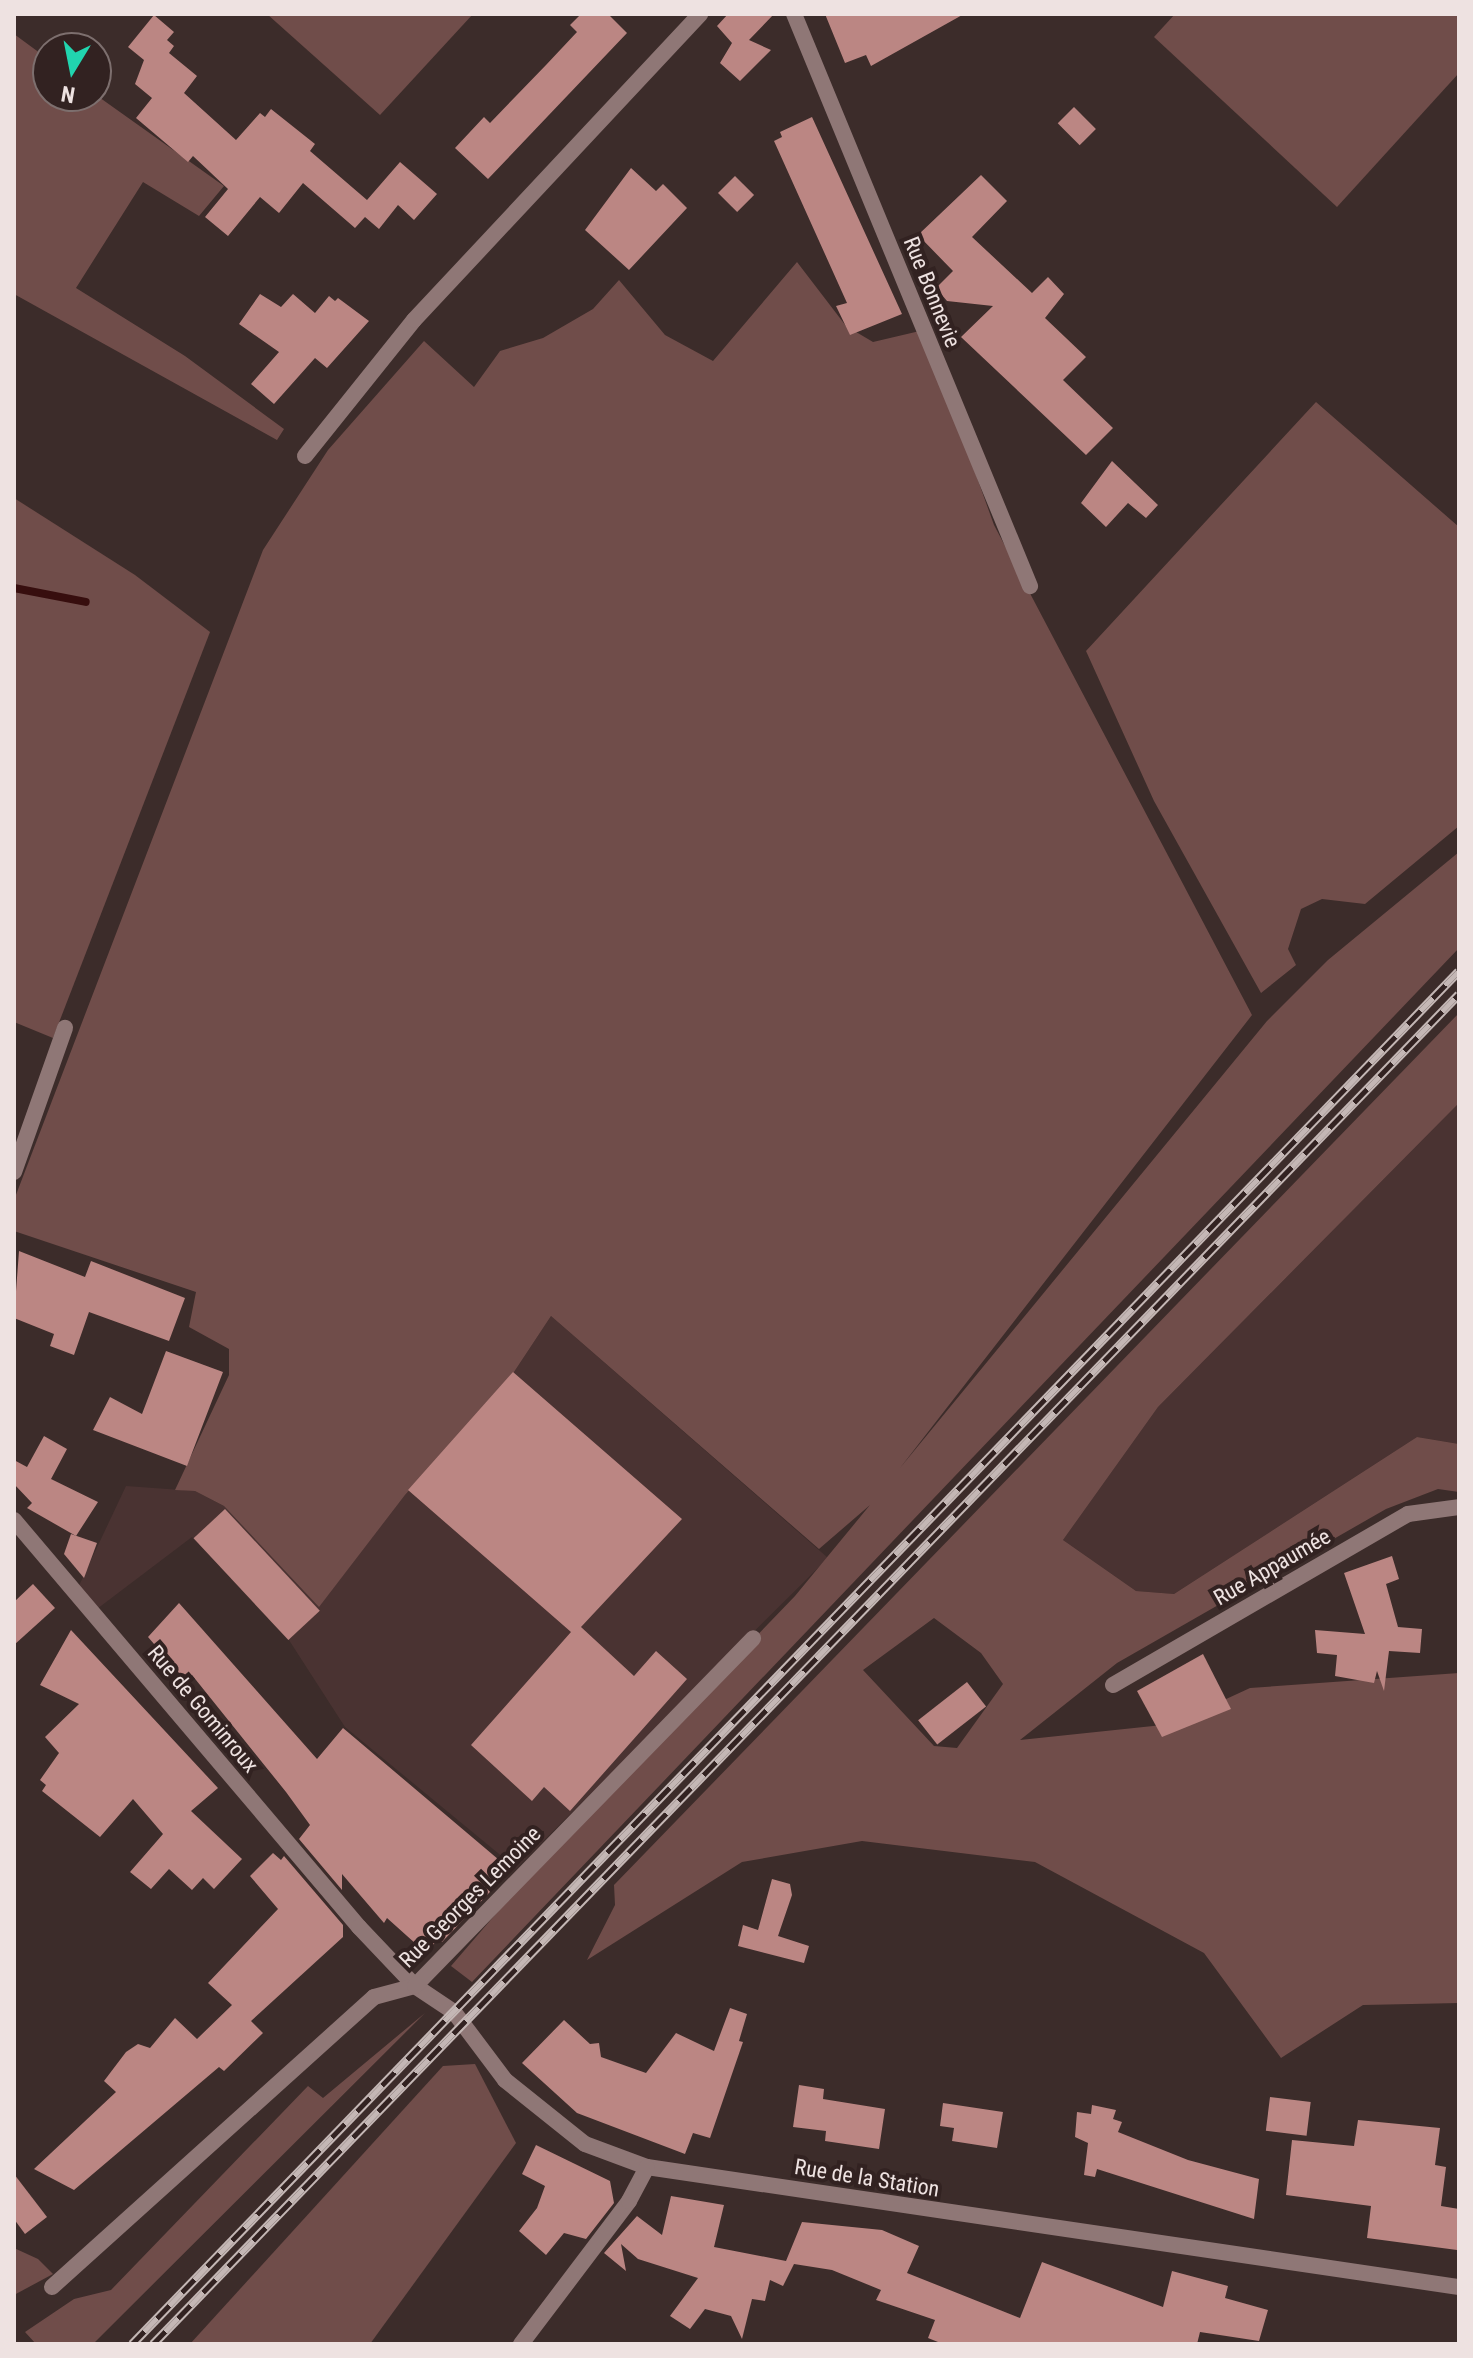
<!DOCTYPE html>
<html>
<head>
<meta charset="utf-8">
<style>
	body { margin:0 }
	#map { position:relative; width:1473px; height:2358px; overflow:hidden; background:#3c2c2a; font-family:"Roboto Condensed",sans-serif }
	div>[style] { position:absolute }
	.built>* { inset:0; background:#4a3332 }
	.green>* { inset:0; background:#704d4a }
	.stream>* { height:8px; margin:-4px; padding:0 4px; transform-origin:4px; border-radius:4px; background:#370e0e }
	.building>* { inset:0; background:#bb8683; transform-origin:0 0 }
	.minor>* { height:16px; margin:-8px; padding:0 8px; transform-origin:8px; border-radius:8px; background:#8f7776 }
	.rail>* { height:9px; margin-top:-4.5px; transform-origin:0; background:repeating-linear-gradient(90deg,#322221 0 18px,#c4b7b5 0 36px); box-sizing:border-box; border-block:2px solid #c4b7b5 }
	span { translate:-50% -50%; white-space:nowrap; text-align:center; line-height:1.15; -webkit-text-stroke:8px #322221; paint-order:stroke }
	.street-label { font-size:22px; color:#eee2e1 }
	.frame { position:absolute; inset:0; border:16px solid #eee2e1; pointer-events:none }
	.north { position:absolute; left:32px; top:32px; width:80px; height:80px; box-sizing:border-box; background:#322221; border:2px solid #7d6f6e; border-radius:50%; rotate:190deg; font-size:22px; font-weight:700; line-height:32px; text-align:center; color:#eee2e1 }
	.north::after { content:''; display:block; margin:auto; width:28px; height:36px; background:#21d5af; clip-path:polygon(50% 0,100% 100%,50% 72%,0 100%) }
</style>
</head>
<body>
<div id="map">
	<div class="built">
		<i style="clip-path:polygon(1459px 1103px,1459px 1444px,1417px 1437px,1174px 1594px,1136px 1591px,1063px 1540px,1158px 1407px)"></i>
		<i style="clip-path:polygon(551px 1316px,828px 1558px,516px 1868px,345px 1727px,287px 1637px,192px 1537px,93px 1612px,76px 1592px,126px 1486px,195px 1491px,224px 1506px,319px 1606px,405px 1495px,514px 1372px)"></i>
	</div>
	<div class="green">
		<i style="clip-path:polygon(267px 14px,473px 14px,380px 115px)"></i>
		<i style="clip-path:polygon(1175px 14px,1459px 14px,1459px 73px,1337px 207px,1154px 37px)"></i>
		<i style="clip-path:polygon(14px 34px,48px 59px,48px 96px,96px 95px,224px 186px,199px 216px,143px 182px,76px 288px,185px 356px,284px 429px,277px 440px,14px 294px)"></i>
		<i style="clip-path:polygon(797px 262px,846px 326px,873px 342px,924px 330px,994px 525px,1252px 1015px,900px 1468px,1267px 1021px,1328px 960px,1459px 852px,1459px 948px,472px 1982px,451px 1966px,556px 1844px,795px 1596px,870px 1505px,819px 1549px,551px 1316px,514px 1372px,405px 1495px,319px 1607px,224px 1506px,195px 1491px,175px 1490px,229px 1375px,229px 1349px,189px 1327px,196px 1292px,14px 1231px,14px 1200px,263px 550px,328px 450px,424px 341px,474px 387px,500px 351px,543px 338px,593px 309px,619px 280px,665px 335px,713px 361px)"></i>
		<i style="clip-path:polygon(1316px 402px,1459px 527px,1459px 826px,1365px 904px,1322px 899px,1301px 909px,1288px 949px,1296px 965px,1261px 993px,1154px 801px,1086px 651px)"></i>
		<i style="clip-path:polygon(14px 498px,135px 575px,210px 632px,53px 1038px,14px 1022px)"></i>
		<i style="clip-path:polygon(evenodd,1459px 1013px,1459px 1103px,1158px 1407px,1063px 1540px,1136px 1591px,1174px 1594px,1417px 1437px,1459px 1444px,1459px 1492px,1438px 1489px,1386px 1509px,1117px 1663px,1020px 1740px,1172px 1724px,1250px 1688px,1459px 1673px,1459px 2003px,1363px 2005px,1281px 2058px,1204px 1953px,1035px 1862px,862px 1841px,742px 1862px,587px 1960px,615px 1905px,614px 1885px,1459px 1013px,934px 1618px,981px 1653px,1003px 1684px,957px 1748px,934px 1746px,863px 1670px,934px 1618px)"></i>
		<i style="clip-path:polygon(425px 2013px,93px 2344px,36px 2344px,25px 2332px,74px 2299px,111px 2290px,308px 2086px,323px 2098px)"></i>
		<i style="clip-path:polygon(475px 2064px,516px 2143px,370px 2344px,190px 2344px,443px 2066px)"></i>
		<i style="clip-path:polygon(14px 2248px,38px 2259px,53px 2274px,14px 2295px)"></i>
	</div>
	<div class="stream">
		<i style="left:14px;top:588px;width:73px;rotate:11deg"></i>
	</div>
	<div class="building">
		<i style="clip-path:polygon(581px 14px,608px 14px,627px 33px,488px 179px,455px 148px,484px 117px,490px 123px,546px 65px,577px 32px,570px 25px)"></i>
		<i style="clip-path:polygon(728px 14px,774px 14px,749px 40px,771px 50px,740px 81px,720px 63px,732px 43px,717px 26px)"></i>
		<i style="clip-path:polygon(825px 14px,964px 14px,871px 66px,866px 55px,845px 63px)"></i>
		<i style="clip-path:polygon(154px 15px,174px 32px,167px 40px,174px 46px,169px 53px,197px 76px,184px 93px,236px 140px,260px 113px,265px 117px,271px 109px,315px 144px,310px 151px,367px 200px,400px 162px,437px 194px,414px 220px,398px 205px,379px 229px,365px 217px,355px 228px,303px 183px,279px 213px,260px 197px,228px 236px,205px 217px,228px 189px,193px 156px,188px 162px,136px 118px,152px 98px,135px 84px,144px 60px,128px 47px)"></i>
		<i style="left:1074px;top:107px;width:31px;height:23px;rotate:45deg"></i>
		<i style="clip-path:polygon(812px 117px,902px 314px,850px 335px,836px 306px,847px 303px,774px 141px,782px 137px,780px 132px)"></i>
		<i style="clip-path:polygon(631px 168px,656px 191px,663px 184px,687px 208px,629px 270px,585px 230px)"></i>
		<i style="clip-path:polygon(981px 175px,1007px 201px,972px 237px,1032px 293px,1048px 277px,1064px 294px,1045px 318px,1086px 357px,1063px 380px,1113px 428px,1086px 455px,961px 337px,993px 306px,947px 301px,936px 288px,953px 271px,918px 235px)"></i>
		<i style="left:735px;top:176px;width:27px;height:24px;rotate:45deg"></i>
		<i style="clip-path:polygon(260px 294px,281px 307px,293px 294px,315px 313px,329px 296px,335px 301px,338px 298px,369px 321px,327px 368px,315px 358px,274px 404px,251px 384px,279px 352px,239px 324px)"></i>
		<i style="clip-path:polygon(1112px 461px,1158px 505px,1146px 518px,1128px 503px,1106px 527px,1081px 503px)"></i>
		<i style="clip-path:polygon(19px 1251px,85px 1277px,91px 1261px,185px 1298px,169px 1341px,89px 1312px,74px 1355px,50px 1346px,54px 1334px,14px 1318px)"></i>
		<i style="clip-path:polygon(166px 1351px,223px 1372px,187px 1466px,93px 1430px,110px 1397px,142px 1414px)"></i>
		<i style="clip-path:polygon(513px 1372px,682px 1519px,581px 1627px,634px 1676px,656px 1651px,687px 1679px,570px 1811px,544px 1787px,532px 1801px,471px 1745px,571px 1632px,408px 1490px)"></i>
		<i style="clip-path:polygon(44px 1436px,67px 1449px,51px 1479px,98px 1502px,76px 1536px,27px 1508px,32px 1503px,14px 1484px,14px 1460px,27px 1467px)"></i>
		<i style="left:225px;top:1509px;width:139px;height:43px;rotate:47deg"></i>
		<i style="clip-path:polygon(71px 1534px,97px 1543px,84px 1578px,64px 1554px)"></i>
		<i style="clip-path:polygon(1392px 1556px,1399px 1579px,1386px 1584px,1398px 1627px,1422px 1629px,1420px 1653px,1389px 1651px,1384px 1691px,1377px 1671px,1374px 1683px,1335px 1676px,1337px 1655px,1317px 1653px,1315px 1630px,1365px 1634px,1344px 1573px)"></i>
		<i style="clip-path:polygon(33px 1584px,55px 1608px,14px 1645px,14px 1602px)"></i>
		<i style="clip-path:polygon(179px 1603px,317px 1759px,343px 1728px,511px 1870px,442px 1942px,438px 1939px,426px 1953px,387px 1918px,384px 1923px,342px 1874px,342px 1890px,299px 1839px,310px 1825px,286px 1792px,192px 1675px,186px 1681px,148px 1637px)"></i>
		<i style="clip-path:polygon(71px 1630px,218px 1788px,191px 1811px,242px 1859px,214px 1889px,203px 1878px,192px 1890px,169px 1869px,151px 1889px,130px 1872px,163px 1834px,133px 1799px,100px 1837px,42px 1791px,46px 1785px,40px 1780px,59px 1753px,45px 1737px,79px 1704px,40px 1685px)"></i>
		<i style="clip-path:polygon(1203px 1654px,1231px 1709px,1162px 1737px,1137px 1691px)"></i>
		<i style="left:967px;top:1682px;width:31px;height:62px;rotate:52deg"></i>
		<i style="clip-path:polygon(273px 1853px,281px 1860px,284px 1856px,343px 1925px,343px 1937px,251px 2021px,263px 2033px,224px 2071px,219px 2067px,74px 2190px,34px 2169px,116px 2092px,104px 2081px,126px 2052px,138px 2044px,150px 2048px,175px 2018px,197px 2039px,232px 2005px,208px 1983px,278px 1909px,250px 1876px)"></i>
		<i style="clip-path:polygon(772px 1879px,790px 1884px,792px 1895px,778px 1936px,809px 1946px,804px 1963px,738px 1946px,743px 1925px,758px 1930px)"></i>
		<i style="clip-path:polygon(730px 2008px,747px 2014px,739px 2041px,743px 2042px,710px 2138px,693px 2133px,685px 2154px,577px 2113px,522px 2063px,564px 2020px,590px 2044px,599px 2043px,601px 2057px,646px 2073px,676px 2033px,714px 2051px)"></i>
		<i style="clip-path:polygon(799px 2085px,824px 2089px,823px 2099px,885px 2109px,879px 2149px,825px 2141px,826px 2131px,793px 2127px)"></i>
		<i style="left:1270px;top:2097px;width:41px;height:34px;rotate:7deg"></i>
		<i style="clip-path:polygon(943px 2103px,1003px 2112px,997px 2148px,952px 2141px,954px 2128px,940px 2126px)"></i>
		<i style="clip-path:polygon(1092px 2105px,1116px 2110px,1113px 2119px,1122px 2122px,1118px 2132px,1188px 2160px,1259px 2179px,1254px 2219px,1097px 2169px,1095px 2177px,1084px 2175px,1088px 2143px,1075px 2137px,1077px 2112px,1091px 2114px)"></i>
		<i style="clip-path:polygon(1358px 2120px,1440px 2128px,1435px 2165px,1446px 2167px,1441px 2206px,1459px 2209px,1457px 2250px,1367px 2238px,1371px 2206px,1286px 2195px,1292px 2140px,1354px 2146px)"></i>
		<i style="clip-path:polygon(536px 2145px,610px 2181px,614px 2203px,586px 2239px,564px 2233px,546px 2255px,519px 2231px,537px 2208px,545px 2186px,522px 2174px)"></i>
		<i style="clip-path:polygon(14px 2174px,47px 2217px,25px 2234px,14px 2219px)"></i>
		<i style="clip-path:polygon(671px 2196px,724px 2205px,714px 2247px,786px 2261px,802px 2222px,882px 2230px,919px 2246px,907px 2273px,1020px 2318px,1042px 2262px,1163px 2307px,1172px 2271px,1228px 2286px,1225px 2298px,1268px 2310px,1259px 2341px,1200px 2332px,1197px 2344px,943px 2344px,928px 2338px,935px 2320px,876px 2300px,881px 2290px,832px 2270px,794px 2264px,783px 2286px,770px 2280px,765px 2301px,752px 2299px,742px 2339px,731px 2316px,705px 2309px,690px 2329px,670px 2316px,698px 2278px,638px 2259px,621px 2244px,626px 2271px,604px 2253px,637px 2216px,662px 2235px)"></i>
	</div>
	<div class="minor">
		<i style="left:794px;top:14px;width:619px;rotate:67.58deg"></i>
		<i style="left:305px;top:456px;width:174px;rotate:-51.3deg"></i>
		<i style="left:414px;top:320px;width:419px;rotate:-46.9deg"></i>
		<i style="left:14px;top:1172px;width:153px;rotate:-70.5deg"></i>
		<i style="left:14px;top:1520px;width:534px;rotate:49.71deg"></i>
		<i style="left:359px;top:1927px;width:81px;rotate:46.5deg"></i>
		<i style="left:415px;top:1986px;width:47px;rotate:33.7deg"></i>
		<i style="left:454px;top:2012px;width:85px;rotate:53.1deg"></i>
		<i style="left:505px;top:2080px;width:102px;rotate:38.7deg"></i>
		<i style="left:585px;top:2144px;width:66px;rotate:20.4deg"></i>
		<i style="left:647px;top:2167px;width:821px;rotate:8.41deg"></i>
		<i style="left:1113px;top:1685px;width:341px;rotate:-30.1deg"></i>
		<i style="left:1408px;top:1514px;width:51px;rotate:-7.8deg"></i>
		<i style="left:52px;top:2287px;width:433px;rotate:-42deg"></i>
		<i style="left:374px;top:1997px;width:42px;rotate:-15deg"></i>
		<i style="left:415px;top:1986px;width:485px;rotate:-45.8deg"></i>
		<i style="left:521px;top:2344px;width:179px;rotate:-52.9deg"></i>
		<i style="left:629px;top:2201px;width:38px;rotate:-62deg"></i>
	</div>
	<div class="rail">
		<i style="left:132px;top:2344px;width:1909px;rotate:-45.98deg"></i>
		<i style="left:153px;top:2344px;width:1878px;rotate:-45.95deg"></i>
	</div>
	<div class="street-label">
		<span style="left:932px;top:292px;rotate:68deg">Rue Bonnevie</span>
		<span style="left:1272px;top:1567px;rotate:-30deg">Rue Appaumée</span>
		<span style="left:203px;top:1709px;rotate:50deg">Rue de Gominroux</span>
		<span style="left:470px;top:1897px;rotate:-45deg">Rue Georges Lemoine</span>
		<span style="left:867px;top:2178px;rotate:9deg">Rue de la Station</span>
	</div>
	<div class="frame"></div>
	<div class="north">N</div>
</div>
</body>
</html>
